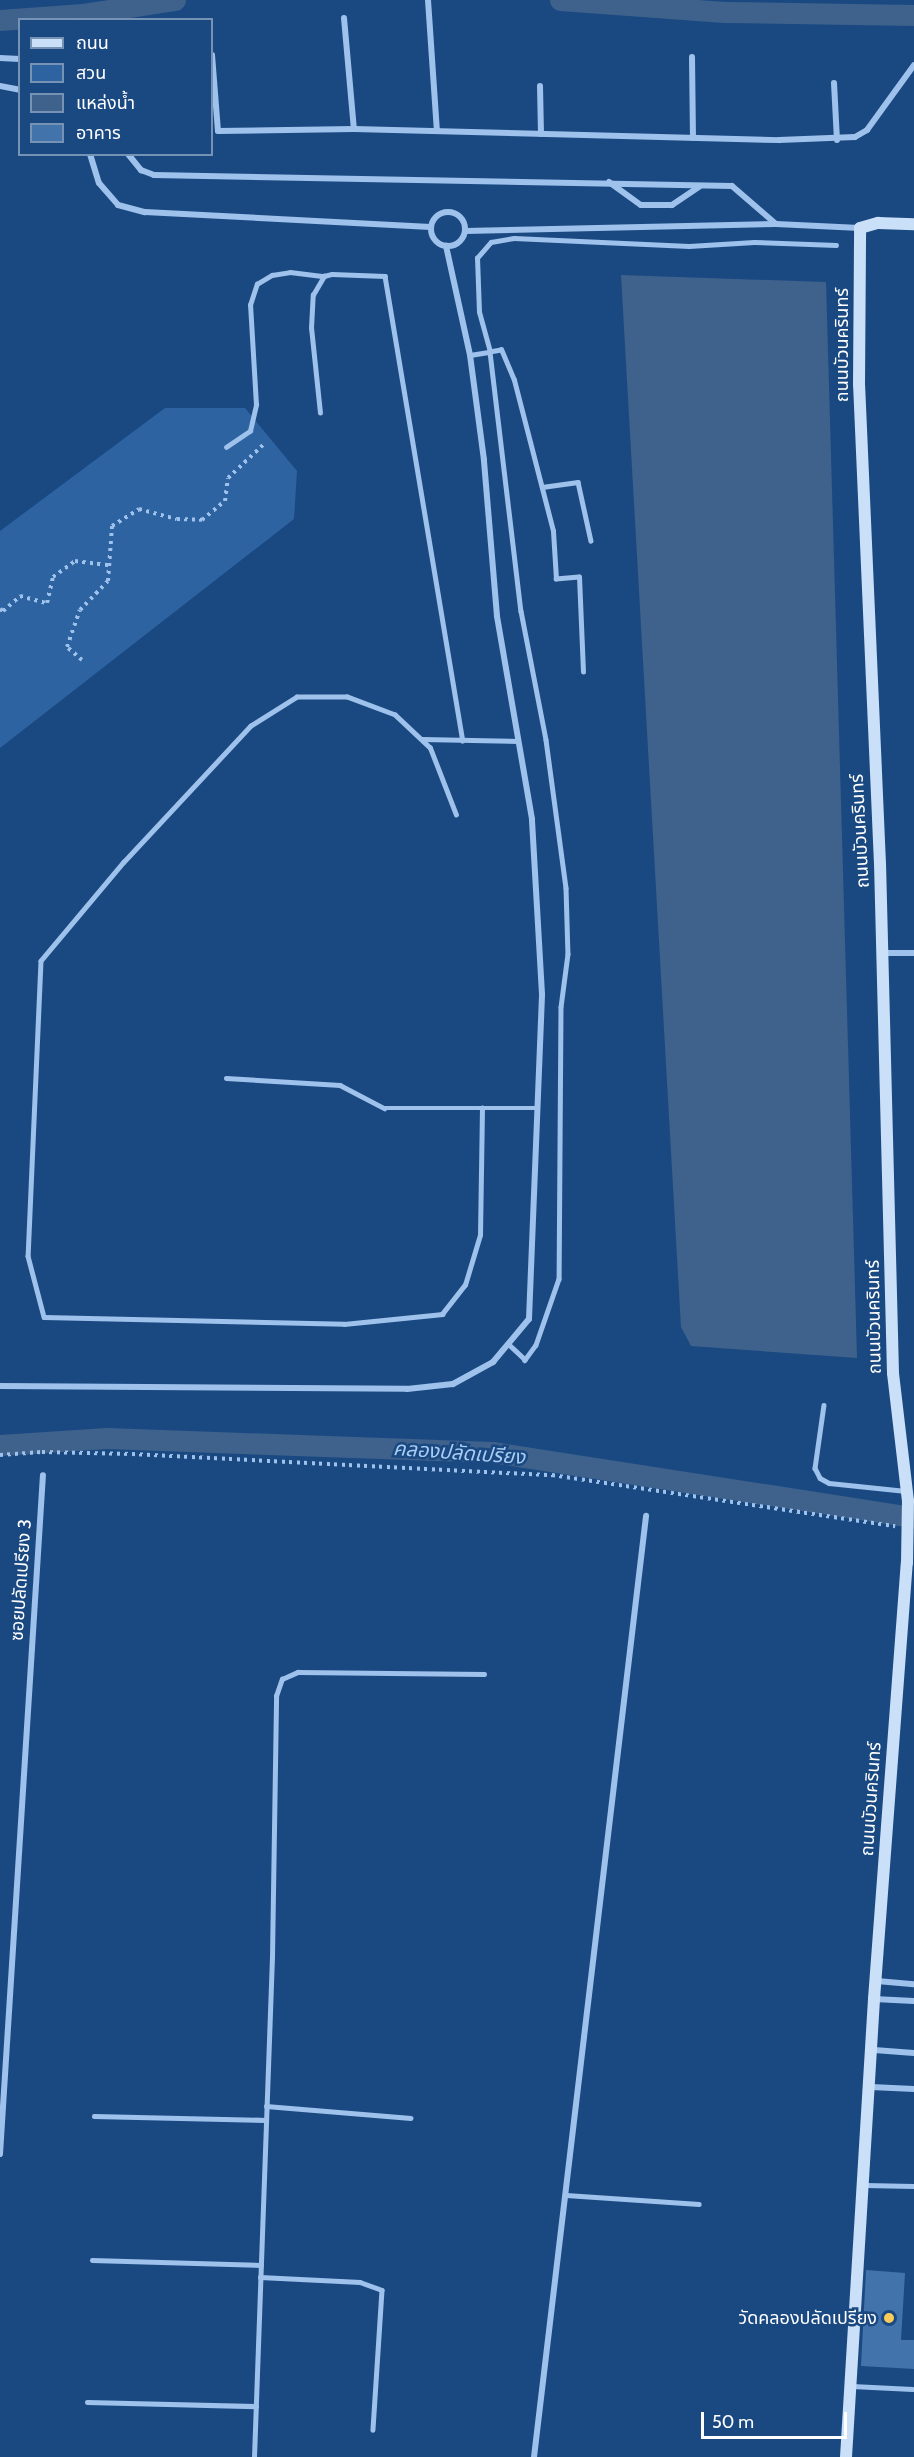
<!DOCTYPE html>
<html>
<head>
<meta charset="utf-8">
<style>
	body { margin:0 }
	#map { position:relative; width:914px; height:2457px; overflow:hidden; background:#1a4982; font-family:Cabin,"Noto Sans Thai",sans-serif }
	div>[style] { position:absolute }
	.green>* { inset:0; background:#2d63a1 }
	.water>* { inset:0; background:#3f628c }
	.canal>* { height:21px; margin:-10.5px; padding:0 10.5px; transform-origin:10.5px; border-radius:10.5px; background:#3f628c }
	.building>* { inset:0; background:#4373ab }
	.path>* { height:4px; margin-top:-2px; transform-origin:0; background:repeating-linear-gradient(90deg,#9ec2eb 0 3px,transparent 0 7.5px) }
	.lane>* { height:4.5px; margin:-2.25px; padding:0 2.25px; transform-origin:2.25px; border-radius:2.25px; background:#9ec2eb }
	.street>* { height:6px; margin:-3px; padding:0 3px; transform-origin:3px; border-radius:3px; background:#9ec2eb }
	.street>.ring { margin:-3px; padding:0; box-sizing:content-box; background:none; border:6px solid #9ec2eb; border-radius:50% }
	.secondary>* { height:12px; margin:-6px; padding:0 6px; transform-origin:6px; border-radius:6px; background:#cadff8 }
	.dots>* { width:16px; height:16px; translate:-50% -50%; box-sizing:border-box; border:3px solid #1a4982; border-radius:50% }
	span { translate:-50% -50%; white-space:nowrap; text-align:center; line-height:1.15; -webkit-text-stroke:5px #1a4982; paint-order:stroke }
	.street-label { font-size:18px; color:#fff }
	.poi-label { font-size:18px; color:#fff }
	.right { translate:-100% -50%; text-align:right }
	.water-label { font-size:20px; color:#a9ccf2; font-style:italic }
	.legend { position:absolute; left:18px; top:18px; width:195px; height:138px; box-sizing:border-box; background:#1a4982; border:2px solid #7692b4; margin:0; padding:8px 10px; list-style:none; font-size:18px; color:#fff }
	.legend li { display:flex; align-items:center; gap:12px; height:30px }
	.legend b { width:30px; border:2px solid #7692b4 }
	.scale { position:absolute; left:701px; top:2412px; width:146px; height:27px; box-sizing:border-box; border:3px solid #fff; border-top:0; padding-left:8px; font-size:18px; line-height:21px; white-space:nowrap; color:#fff; -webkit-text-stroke:4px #1a4982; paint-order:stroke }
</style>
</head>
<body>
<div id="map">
	<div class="green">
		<i style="clip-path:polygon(165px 408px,245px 408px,297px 471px,294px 519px,0 748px,0 531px)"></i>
	</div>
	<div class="water">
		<i style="clip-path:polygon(621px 275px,826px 282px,857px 1358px,691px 1346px,681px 1327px)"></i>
	</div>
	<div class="canal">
		<i style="left:560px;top:0;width:165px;rotate:4.2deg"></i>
		<i style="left:725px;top:12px;width:189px;rotate:0.9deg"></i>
		<i style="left:0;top:20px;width:83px;rotate:-4.1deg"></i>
		<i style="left:83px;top:14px;width:93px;rotate:-8.7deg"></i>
		<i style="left:0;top:1445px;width:107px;rotate:-3.7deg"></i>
		<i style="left:107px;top:1438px;width:385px;rotate:2.1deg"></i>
		<i style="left:492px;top:1452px;width:427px;rotate:8.8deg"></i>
	</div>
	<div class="building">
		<i style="clip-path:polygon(866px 2270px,905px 2273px,901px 2340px,914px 2340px,914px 2369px,861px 2366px)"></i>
	</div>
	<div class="path">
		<i style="left:0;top:609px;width:4px;rotate:34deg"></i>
		<i style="left:3px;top:611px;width:23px;rotate:-41deg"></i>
		<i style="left:20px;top:596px;width:28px;rotate:15deg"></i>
		<i style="left:47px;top:603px;width:27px;rotate:-77deg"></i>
		<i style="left:53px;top:577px;width:27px;rotate:-36deg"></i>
		<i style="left:75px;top:561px;width:34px;rotate:7deg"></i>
		<i style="left:82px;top:660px;width:20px;rotate:-139deg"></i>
		<i style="left:67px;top:647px;width:39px;rotate:-71deg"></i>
		<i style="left:80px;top:610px;width:40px;rotate:-46deg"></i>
		<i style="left:108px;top:581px;width:55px;rotate:-85.8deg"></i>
		<i style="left:112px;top:526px;width:32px;rotate:-32deg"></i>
		<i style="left:139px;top:509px;width:39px;rotate:15deg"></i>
		<i style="left:177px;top:519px;width:25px;rotate:2deg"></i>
		<i style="left:202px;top:520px;width:30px;rotate:-40deg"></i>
		<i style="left:225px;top:501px;width:23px;rotate:-83deg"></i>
		<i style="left:228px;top:478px;width:50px;rotate:-43.4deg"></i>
		<i style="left:0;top:1455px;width:42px;rotate:-4.1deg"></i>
		<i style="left:42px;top:1452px;width:90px;rotate:1.3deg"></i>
		<i style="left:132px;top:1454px;width:421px;rotate:2.9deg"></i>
		<i style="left:552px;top:1475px;width:347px;rotate:8.5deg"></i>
	</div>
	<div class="lane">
		<i style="left:470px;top:355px;width:20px;rotate:-9deg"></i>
		<i style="left:490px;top:352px;width:261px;rotate:83.2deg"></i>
		<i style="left:521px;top:611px;width:131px;rotate:79deg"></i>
		<i style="left:546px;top:740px;width:149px;rotate:82.3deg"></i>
		<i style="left:566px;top:888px;width:66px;rotate:88.3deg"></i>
		<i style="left:568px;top:954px;width:53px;rotate:97.5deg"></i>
		<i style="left:561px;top:1007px;width:272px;rotate:90.4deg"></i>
		<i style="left:559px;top:1279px;width:70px;rotate:109.2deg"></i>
		<i style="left:536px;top:1345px;width:19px;rotate:126deg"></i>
		<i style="left:525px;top:1360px;width:23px;rotate:-137deg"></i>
		<i style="left:320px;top:413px;width:85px;rotate:-96deg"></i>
		<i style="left:311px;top:328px;width:33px;rotate:-87deg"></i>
		<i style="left:313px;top:295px;width:22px;rotate:-60deg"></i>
		<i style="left:324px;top:276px;width:8px;rotate:-14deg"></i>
		<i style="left:332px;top:274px;width:53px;rotate:2.2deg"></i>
		<i style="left:385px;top:276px;width:471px;rotate:80.5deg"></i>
		<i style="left:226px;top:447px;width:29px;rotate:-34deg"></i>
		<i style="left:250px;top:431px;width:27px;rotate:-77deg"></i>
		<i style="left:256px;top:405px;width:100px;rotate:-93.4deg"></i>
		<i style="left:250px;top:305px;width:22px;rotate:-72deg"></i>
		<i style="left:257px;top:284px;width:17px;rotate:-31deg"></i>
		<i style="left:272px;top:275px;width:18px;rotate:-9deg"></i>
		<i style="left:290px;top:272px;width:34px;rotate:7deg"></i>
		<i style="left:542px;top:487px;width:36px;rotate:-8deg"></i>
		<i style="left:578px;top:482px;width:60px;rotate:77.6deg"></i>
		<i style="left:583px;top:672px;width:95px;rotate:-92.4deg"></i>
		<i style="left:579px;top:577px;width:23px;rotate:175deg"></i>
		<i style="left:556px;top:579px;width:48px;rotate:-93.6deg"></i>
		<i style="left:553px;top:531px;width:156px;rotate:-104.5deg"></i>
		<i style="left:514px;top:380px;width:33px;rotate:-113deg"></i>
		<i style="left:501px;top:350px;width:11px;rotate:170deg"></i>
		<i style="left:490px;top:352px;width:41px;rotate:-105.4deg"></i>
		<i style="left:479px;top:312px;width:54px;rotate:-92.1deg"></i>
		<i style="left:477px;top:258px;width:21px;rotate:-49deg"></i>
		<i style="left:491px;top:242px;width:23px;rotate:-10deg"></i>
		<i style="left:514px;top:238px;width:175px;rotate:2.6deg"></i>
		<i style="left:689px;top:246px;width:65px;rotate:-3.5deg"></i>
		<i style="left:754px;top:242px;width:82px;rotate:2.1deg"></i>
		<i style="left:422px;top:739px;width:96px;rotate:1.2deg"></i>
		<i style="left:456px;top:815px;width:72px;rotate:-111.2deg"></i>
		<i style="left:430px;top:748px;width:48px;rotate:-136.7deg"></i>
		<i style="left:395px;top:715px;width:51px;rotate:-159.4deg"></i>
		<i style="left:347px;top:697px;width:50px;rotate:180deg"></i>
		<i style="left:297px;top:697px;width:54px;rotate:147.8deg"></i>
		<i style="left:251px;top:726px;width:186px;rotate:133deg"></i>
		<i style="left:124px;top:862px;width:129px;rotate:130deg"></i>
		<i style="left:41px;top:961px;width:295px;rotate:92.5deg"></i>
		<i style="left:28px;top:1256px;width:63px;rotate:75.3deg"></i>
		<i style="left:44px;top:1317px;width:300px;rotate:1.3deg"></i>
		<i style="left:344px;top:1324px;width:99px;rotate:-5.8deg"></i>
		<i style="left:442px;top:1314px;width:37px;rotate:-52deg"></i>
		<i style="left:465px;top:1285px;width:52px;rotate:-73.3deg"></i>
		<i style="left:480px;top:1235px;width:127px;rotate:-89.1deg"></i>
		<i style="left:226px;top:1078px;width:114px;rotate:3.5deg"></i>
		<i style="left:340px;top:1085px;width:50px;rotate:27.6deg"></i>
		<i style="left:384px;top:1108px;width:154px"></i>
		<i style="left:824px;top:1405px;width:64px;rotate:98.1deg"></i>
		<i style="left:815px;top:1468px;width:11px;rotate:63deg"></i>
		<i style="left:820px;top:1478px;width:10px;rotate:29deg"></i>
		<i style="left:829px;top:1483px;width:77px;rotate:5.9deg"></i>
		<i style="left:266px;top:2106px;width:145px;rotate:4.7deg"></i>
		<i style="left:94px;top:2116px;width:172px;rotate:1.3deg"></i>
		<i style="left:865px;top:2185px;width:49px;rotate:1.2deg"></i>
		<i style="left:566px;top:2195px;width:133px;rotate:3.9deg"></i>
		<i style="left:92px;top:2260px;width:169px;rotate:1.7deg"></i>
		<i style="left:260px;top:2277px;width:100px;rotate:2.9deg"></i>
		<i style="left:360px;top:2282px;width:23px;rotate:20deg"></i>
		<i style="left:382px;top:2290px;width:140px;rotate:93.7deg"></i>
		<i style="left:852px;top:2386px;width:60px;rotate:2.9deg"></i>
		<i style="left:87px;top:2402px;width:169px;rotate:1.4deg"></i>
		<i style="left:254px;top:2457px;width:500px;rotate:-87.94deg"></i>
		<i style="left:272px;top:1957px;width:261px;rotate:-89.1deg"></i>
		<i style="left:276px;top:1696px;width:18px;rotate:-71deg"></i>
		<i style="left:282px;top:1679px;width:17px;rotate:-24deg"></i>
		<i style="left:298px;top:1672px;width:186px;rotate:0.6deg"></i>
	</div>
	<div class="street">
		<i style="left:428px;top:0;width:131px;rotate:86.1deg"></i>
		<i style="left:344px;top:18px;width:111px;rotate:84.9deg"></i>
		<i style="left:212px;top:55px;width:76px;rotate:85.5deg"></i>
		<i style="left:218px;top:131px;width:136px;rotate:-0.8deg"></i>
		<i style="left:354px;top:129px;width:425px;rotate:1.5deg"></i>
		<i style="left:779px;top:140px;width:76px;rotate:-2.3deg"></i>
		<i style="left:855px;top:137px;width:14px;rotate:-30deg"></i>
		<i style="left:867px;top:130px;width:80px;rotate:-54.1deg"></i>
		<i style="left:692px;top:57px;width:81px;rotate:89.3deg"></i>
		<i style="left:0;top:58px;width:20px;rotate:3deg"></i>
		<i style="left:834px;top:83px;width:57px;rotate:87deg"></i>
		<i style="left:0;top:86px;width:20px;rotate:11deg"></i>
		<i style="left:540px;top:86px;width:48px;rotate:88.8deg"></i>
		<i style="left:90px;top:154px;width:30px;rotate:73deg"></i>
		<i style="left:99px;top:183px;width:29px;rotate:49deg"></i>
		<i style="left:118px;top:205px;width:28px;rotate:15deg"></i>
		<i style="left:145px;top:212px;width:286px;rotate:3deg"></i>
		<i style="left:128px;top:154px;width:21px;rotate:51deg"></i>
		<i style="left:141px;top:170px;width:14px;rotate:21deg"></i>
		<i style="left:154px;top:175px;width:578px;rotate:1.09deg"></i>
		<i style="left:732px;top:186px;width:58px;rotate:40.8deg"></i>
		<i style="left:609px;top:182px;width:39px;rotate:36deg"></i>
		<i style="left:641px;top:205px;width:31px"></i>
		<i style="left:672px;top:205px;width:34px;rotate:-34deg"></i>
		<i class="ring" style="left:431px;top:212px;width:28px;height:28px"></i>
		<i style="left:465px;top:231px;width:311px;rotate:-1.3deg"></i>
		<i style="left:776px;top:224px;width:84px;rotate:2.7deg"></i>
		<i style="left:883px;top:953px;width:31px"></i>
		<i style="left:0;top:1386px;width:407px;rotate:0.4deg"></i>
		<i style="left:407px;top:1389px;width:46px;rotate:-6.2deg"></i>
		<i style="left:453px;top:1384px;width:46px;rotate:-28.8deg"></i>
		<i style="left:493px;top:1362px;width:56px;rotate:-50.1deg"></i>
		<i style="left:529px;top:1319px;width:325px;rotate:-87.7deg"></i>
		<i style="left:542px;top:994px;width:175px;rotate:-93.3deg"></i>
		<i style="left:532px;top:819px;width:206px;rotate:-99.8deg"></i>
		<i style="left:497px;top:616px;width:157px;rotate:-94.8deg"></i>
		<i style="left:484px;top:460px;width:106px;rotate:-97.6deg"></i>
		<i style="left:470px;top:355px;width:112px;rotate:-102.4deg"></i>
		<i style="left:877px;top:1981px;width:37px;rotate:5deg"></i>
		<i style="left:874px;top:1999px;width:40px;rotate:2.9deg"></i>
		<i style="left:874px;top:2050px;width:40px;rotate:4.3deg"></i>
		<i style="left:871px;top:2087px;width:43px;rotate:2.7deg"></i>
		<i style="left:0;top:2154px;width:680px;rotate:-86.38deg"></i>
		<i style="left:534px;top:2457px;width:948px;rotate:-83.21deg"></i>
	</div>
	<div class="secondary">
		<i style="left:846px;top:2457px;width:459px;rotate:-86.5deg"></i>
		<i style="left:874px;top:1999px;width:437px;rotate:-85.7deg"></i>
		<i style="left:907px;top:1563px;width:62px;rotate:-89.1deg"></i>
		<i style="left:908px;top:1501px;width:129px;rotate:-96.7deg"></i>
		<i style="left:893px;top:1373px;width:509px;rotate:-91.46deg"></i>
		<i style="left:880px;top:864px;width:479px;rotate:-92.5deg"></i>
		<i style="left:859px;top:385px;width:157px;rotate:-89.6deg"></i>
		<i style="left:860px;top:228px;width:19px;rotate:-16deg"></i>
		<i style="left:878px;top:223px;width:36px;rotate:2deg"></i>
	</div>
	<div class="dots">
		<i style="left:889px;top:2318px;background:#fdcb5a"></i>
	</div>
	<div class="street-label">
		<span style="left:842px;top:345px;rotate:-90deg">ถนนบัวนครินทร์</span>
		<span style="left:860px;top:831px;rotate:-93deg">ถนนบัวนครินทร์</span>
		<span style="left:874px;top:1317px;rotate:-91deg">ถนนบัวนครินทร์</span>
		<span style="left:21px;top:1580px;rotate:-86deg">ซอยปลัดเปรียง 3</span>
		<span style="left:871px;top:1799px;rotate:-86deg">ถนนบัวนครินทร์</span>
	</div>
	<div class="poi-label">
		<span class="right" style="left:877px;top:2318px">วัดคลองปลัดเปรียง</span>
	</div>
	<div class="water-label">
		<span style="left:459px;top:1453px;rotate:4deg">คลองปลัดเปรียง</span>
	</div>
	<ul class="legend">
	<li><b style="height:8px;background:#cadff8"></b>ถนน</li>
	<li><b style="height:16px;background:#2d63a1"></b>สวน</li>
	<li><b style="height:16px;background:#3f628c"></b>แหล่งน้ำ</li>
	<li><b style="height:16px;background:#4373ab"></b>อาคาร</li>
	</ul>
	<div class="scale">50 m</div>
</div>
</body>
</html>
